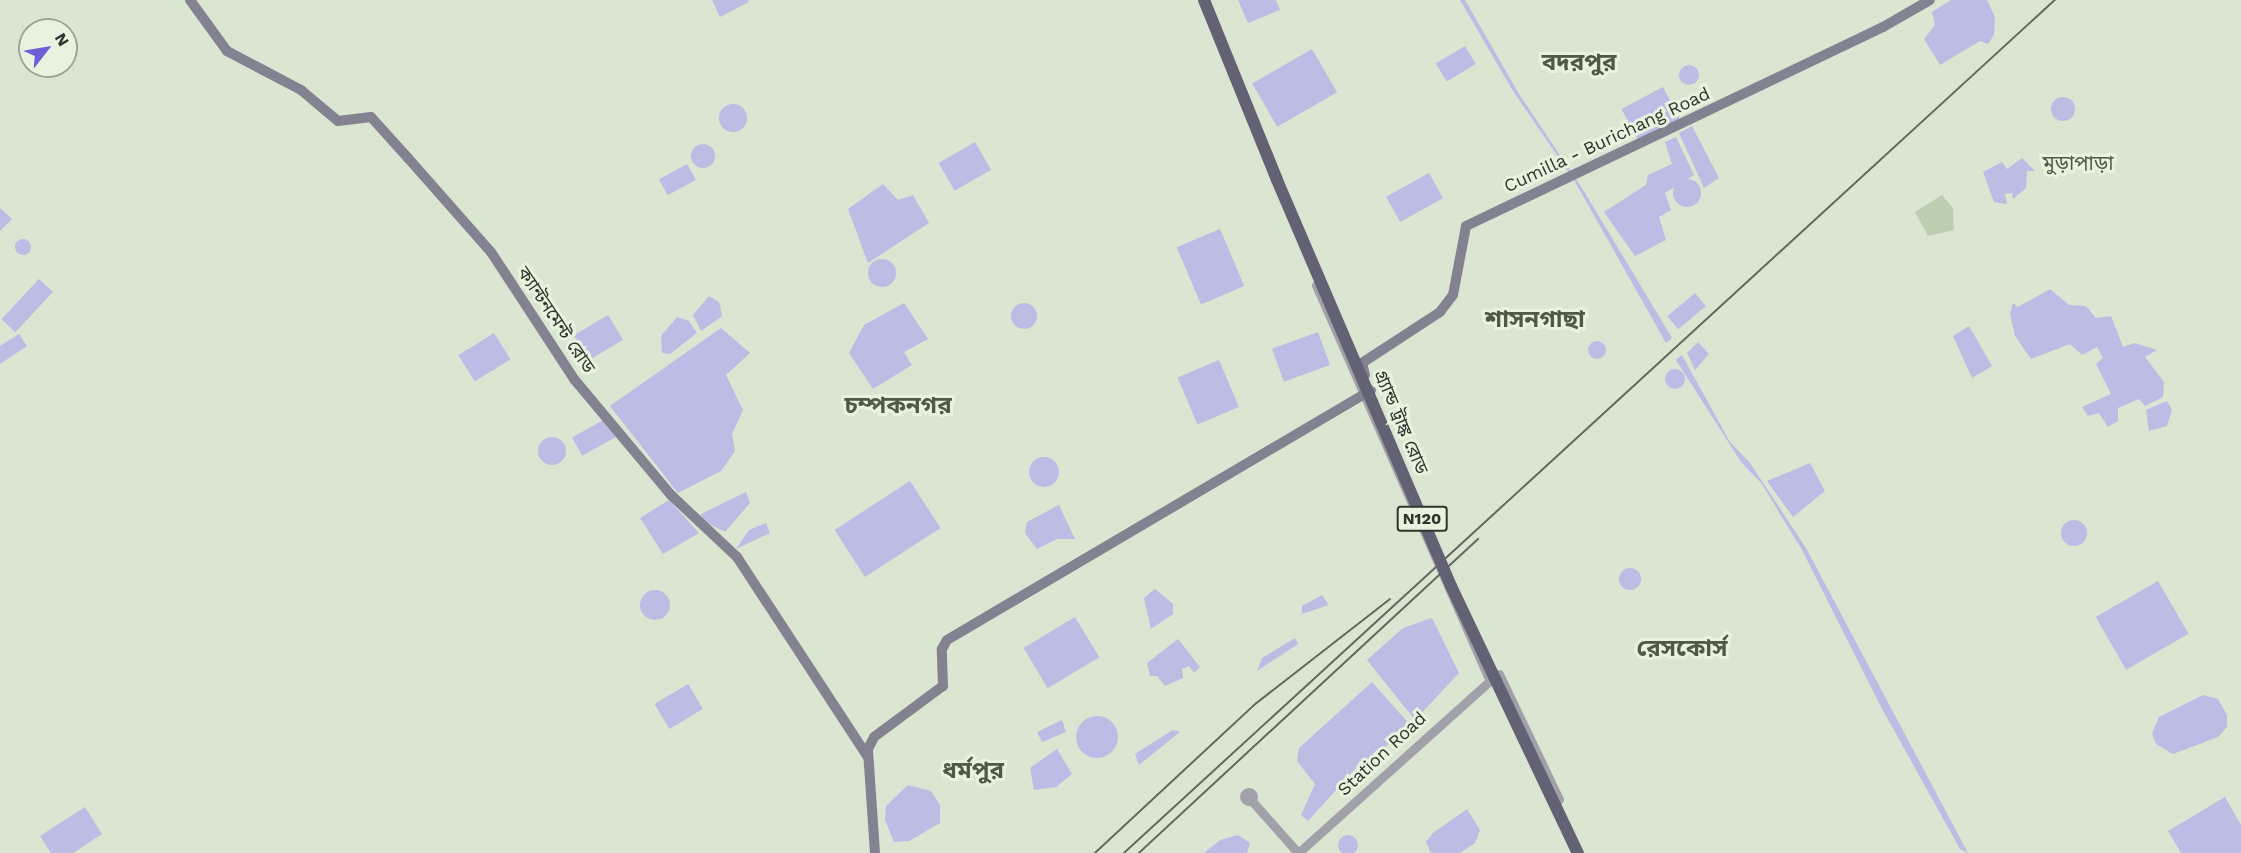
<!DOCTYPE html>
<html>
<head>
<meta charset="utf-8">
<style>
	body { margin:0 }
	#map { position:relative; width:2241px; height:853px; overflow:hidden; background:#dae6d2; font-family:"Work Sans","Noto Sans Bengali",sans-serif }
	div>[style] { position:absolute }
	.green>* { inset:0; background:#bdcfb0 }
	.water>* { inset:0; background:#bcbce4; transform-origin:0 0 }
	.round { border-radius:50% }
	.tertiary>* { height:9px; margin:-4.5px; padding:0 4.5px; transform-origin:4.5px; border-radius:4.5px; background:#a1a1aa }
	.tertiary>.ring { margin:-4.5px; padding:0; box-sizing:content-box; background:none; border:9px solid #a1a1aa; border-radius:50% }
	.secondary>* { height:10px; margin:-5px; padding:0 5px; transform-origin:5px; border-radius:5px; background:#828290 }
	.trunk>* { height:12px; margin:-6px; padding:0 6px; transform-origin:6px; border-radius:6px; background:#626274 }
	.rail>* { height:1.5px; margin:-0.75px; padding:0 0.75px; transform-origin:0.75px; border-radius:0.75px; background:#61685d }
	.trunk-bridge>* { height:12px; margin:-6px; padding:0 6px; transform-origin:6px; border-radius:6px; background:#626274 }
	span { translate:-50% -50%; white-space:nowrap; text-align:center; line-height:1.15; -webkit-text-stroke:6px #e7f3df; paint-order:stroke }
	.shield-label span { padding:2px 4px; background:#e7f3df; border:2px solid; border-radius:4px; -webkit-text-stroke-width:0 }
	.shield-label { font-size:16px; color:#2f342c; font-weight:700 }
	.street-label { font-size:18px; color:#2f342c }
	.neighbourhood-label { font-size:20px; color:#4f5948 }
	.district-label { font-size:24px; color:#4f5948; font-weight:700 }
	.north { position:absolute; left:18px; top:18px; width:60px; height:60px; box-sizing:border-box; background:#e7f3df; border:2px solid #9da797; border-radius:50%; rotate:59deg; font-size:16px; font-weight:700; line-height:24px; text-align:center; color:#2f342c }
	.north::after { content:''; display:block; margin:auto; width:21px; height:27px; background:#6e5ed8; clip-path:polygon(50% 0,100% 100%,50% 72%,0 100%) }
</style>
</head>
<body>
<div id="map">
	<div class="green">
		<i style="clip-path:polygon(1942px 195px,1953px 208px,1954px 230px,1928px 236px,1915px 212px)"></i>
	</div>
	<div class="water">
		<i style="clip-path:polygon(712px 0,748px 0,749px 2px,720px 17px)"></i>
		<i style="clip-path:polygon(1238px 0,1276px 0,1280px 10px,1248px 23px)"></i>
		<i style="clip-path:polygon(1460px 0,1465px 0,1519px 94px,1582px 188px,1672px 338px,1666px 343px,1574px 180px,1513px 91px)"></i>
		<i style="clip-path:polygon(1951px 0,1987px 0,1995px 17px,1994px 35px,1988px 44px,1980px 41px,1940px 65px,1924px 39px,1935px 25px,1932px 12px)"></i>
		<i style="left:1465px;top:46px;width:21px;height:34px;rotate:59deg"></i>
		<i style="left:1312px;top:49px;width:50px;height:69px;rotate:60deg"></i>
		<i class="round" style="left:1679px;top:65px;width:20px;height:20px"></i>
		<i style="left:1663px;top:87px;width:36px;height:47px;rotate:62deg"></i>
		<i class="round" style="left:2051px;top:97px;width:24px;height:24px"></i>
		<i class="round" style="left:719px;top:104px;width:28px;height:28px"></i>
		<i style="clip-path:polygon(1692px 126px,1719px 178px,1704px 188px,1679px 133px)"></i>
		<i style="clip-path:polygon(1676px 137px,1694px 175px,1665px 193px,1671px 210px,1659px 217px,1666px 240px,1635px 256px,1604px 212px,1646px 185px,1648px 175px,1672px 164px,1665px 142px)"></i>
		<i style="left:975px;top:142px;width:32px;height:42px;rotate:60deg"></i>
		<i class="round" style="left:691px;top:144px;width:24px;height:24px"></i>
		<i style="clip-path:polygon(2022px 158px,2035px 171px,2027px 171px,2026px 188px,2013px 199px,2012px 193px,2005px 194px,2007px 204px,1994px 202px,1983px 172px,2002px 162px,2007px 169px)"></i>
		<i style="left:687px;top:164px;width:18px;height:32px;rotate:61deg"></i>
		<i style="left:1429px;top:173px;width:29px;height:49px;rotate:61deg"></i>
		<i class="round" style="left:1673px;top:179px;width:28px;height:28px"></i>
		<i style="clip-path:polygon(883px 184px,898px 200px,913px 195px,929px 223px,868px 263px,848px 209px)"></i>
		<i style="clip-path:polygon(0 208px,12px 219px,0 231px)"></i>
		<i style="left:1220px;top:229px;width:62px;height:47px;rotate:67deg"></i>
		<i class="round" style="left:15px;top:239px;width:16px;height:16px"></i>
		<i class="round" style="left:868px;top:259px;width:28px;height:28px"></i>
		<i style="left:39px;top:279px;width:19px;height:55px;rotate:43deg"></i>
		<i style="clip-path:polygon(2050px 289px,2069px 305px,2086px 306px,2096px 318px,2111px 316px,2123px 347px,2135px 343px,2157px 350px,2145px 357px,2164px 382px,2163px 397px,2145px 406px,2139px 399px,2118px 408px,2118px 421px,2108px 427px,2099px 413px,2088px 416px,2082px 407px,2111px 394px,2096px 364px,2103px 358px,2097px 347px,2082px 355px,2070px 344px,2031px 359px,2015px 336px,2010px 314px,2013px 303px,2018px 307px)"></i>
		<i style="left:1695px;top:293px;width:17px;height:36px;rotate:50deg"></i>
		<i style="clip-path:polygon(709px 296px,719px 302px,722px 316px,701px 331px,693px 315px)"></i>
		<i style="clip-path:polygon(904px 303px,928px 339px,904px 352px,912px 365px,873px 389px,849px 353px,864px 325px)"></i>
		<i class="round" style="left:1011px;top:303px;width:26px;height:26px"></i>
		<i style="left:608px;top:315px;width:29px;height:40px;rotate:59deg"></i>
		<i style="clip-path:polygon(677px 317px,689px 321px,697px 333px,670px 354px,662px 353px,661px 336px)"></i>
		<i style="clip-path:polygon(1969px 326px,1992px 366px,1972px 378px,1953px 336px)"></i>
		<i style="clip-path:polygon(721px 328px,750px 353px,726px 375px,743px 410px,732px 434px,735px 451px,721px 471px,678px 493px,610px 406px)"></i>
		<i style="left:1318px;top:332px;width:35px;height:49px;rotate:70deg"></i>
		<i style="left:494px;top:333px;width:31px;height:42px;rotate:58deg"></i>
		<i style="clip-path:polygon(19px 334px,27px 346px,0 364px,0 346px)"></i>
		<i class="round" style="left:1588px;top:341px;width:18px;height:18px"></i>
		<i style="clip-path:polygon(1698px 342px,1709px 354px,1695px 370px,1687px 353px)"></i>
		<i style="clip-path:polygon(1682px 355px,1730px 442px,1750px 463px,1806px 548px,1968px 853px,1960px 849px,1880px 705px,1802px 550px,1762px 484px,1741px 462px,1676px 360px)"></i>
		<i style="left:1219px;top:360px;width:51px;height:45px;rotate:67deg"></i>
		<i class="round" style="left:1665px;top:369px;width:20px;height:20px"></i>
		<i style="clip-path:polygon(2167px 401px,2172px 410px,2167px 426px,2149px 431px,2146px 410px)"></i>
		<i style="left:607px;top:418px;width:21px;height:40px;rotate:61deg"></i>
		<i class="round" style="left:538px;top:437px;width:28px;height:28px"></i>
		<i class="round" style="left:1029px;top:457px;width:30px;height:30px"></i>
		<i style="clip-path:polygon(1810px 463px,1825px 491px,1793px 517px,1767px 481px)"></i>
		<i style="left:910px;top:481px;width:56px;height:90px;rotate:57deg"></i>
		<i style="clip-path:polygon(746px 492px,750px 503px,725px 532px,702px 520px,701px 514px)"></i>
		<i style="clip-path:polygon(669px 500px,699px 533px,663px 554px,640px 518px)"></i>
		<i style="clip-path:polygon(1059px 505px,1075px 539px,1057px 539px,1037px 549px,1025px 533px,1027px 522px)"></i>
		<i class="round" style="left:2061px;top:520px;width:26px;height:26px"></i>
		<i style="clip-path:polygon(766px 523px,770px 533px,736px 549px,749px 530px)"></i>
		<i class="round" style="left:1619px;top:568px;width:22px;height:22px"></i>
		<i style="left:2158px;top:581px;width:61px;height:72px;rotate:60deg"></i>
		<i style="clip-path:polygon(1155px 589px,1173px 604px,1173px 614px,1151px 629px,1144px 598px)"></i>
		<i class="round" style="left:640px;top:590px;width:30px;height:30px"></i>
		<i style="clip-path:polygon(1322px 595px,1329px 605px,1302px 614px,1302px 606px)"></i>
		<i style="left:1075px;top:617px;width:47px;height:60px;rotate:59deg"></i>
		<i style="clip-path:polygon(1432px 618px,1459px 673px,1415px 720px,1367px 660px,1403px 628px)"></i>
		<i style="clip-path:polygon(1295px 638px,1298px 644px,1257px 671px,1262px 658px)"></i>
		<i style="clip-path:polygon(1178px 639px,1200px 667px,1194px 673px,1189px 666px,1182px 669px,1183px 678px,1165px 686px,1157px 676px,1150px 676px,1147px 663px)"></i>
		<i style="clip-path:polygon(1372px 682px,1412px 727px,1354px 770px,1308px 821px,1301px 815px,1315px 784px,1297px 761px,1299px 748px)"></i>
		<i style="left:688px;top:684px;width:29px;height:39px;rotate:59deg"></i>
		<i style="clip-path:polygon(2203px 695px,2218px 699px,2227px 715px,2227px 727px,2218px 737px,2173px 754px,2156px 744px,2152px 734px,2159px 717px)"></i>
		<i class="round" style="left:1076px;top:716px;width:42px;height:42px"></i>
		<i style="clip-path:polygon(1062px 720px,1066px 732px,1042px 742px,1037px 732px)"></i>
		<i style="clip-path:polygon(1173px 730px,1180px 732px,1139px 765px,1135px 754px)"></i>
		<i style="clip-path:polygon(1057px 749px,1072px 774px,1056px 787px,1034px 790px,1030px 768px)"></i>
		<i style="clip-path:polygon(908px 785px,931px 791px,940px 805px,940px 823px,909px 841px,894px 842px,885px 820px,886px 806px)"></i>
		<i style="clip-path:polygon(2225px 797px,2241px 825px,2241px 853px,2181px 853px,2168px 831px)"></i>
		<i style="clip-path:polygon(85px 807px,102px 834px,73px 853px,51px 853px,40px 836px)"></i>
		<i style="clip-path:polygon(1467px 809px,1480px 830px,1475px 843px,1460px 853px,1431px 853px,1426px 842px,1433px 833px)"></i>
		<i style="clip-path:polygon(1238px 835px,1250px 843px,1247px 853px,1204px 853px,1220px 840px)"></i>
		<i class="round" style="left:1338px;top:835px;width:20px;height:20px"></i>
	</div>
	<div class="tertiary">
		<i style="left:1316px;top:285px;width:427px;rotate:66.3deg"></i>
		<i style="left:1499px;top:674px;width:139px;rotate:64.4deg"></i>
		<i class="ring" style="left:1244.5px;top:792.5px;width:0;height:0"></i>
		<i style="left:1251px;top:800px;width:71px;rotate:48.4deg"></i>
		<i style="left:1298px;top:853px;width:258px;rotate:-41.9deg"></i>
	</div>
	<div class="secondary">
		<i style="left:190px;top:0;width:63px;rotate:54deg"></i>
		<i style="left:227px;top:51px;width:84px;rotate:27.8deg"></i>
		<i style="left:301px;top:90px;width:48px;rotate:40deg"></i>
		<i style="left:338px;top:121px;width:33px;rotate:-7deg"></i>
		<i style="left:371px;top:117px;width:55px;rotate:47.9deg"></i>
		<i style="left:408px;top:158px;width:125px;rotate:48.6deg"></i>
		<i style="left:491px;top:252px;width:152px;rotate:56.8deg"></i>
		<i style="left:574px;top:379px;width:151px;rotate:50.1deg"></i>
		<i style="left:671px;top:495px;width:91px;rotate:43.2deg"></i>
		<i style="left:737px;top:557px;width:239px;rotate:56.8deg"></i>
		<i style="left:1365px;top:375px;width:12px;rotate:-104deg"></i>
		<i style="left:1362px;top:363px;width:93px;rotate:-33.2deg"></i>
		<i style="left:1440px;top:312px;width:21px;rotate:-53deg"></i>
		<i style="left:1453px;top:295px;width:70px;rotate:-79.3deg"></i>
		<i style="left:1466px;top:226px;width:462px;rotate:-25.5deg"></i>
		<i style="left:1883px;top:27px;width:54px;rotate:-29.9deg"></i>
		<i style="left:875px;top:853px;width:104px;rotate:-93.9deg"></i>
		<i style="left:868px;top:749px;width:13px;rotate:-63deg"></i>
		<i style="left:874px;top:737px;width:86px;rotate:-36.5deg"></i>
		<i style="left:943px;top:686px;width:37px;rotate:-92deg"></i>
		<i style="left:942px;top:649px;width:10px;rotate:-61deg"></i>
		<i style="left:947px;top:640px;width:492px;rotate:-30.5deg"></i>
	</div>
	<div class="trunk">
		<i style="left:1204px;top:0;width:194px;rotate:67.9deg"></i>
	</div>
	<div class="rail">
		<i style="left:1095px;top:853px;width:217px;rotate:-42.9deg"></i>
		<i style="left:1254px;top:705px;width:172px;rotate:-37.9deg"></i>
		<i style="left:1124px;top:853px;width:1263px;rotate:-42.5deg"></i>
		<i style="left:1139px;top:853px;width:462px;rotate:-42.8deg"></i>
	</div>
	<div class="trunk-bridge">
		<i style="left:1277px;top:180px;width:442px;rotate:66.8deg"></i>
		<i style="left:1451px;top:586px;width:296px;rotate:64.6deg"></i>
	</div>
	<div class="shield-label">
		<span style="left:1422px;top:519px">N120</span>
	</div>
	<div class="street-label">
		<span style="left:1607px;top:140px;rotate:-25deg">Cumilla - Burichang Road</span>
		<span style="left:556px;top:320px;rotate:56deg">ক্যান্টনমেন্ট রোড</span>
		<span style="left:1401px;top:422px;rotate:67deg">গ্র্যান্ড ট্রাঙ্ক রোড</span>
		<span style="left:1382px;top:754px;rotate:-43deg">Station Road</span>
	</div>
	<div class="neighbourhood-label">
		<span style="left:2078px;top:163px">মুড়াপাড়া</span>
	</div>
	<div class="district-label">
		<span style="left:1579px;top:63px">বদরপুর</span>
		<span style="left:1535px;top:320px">শাসনগাছা</span>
		<span style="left:898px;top:406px">চম্পকনগর</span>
		<span style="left:1682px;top:649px">রেসকোর্স</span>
		<span style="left:973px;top:771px">ধর্মপুর</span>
	</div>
	<div class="north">N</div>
</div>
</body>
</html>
